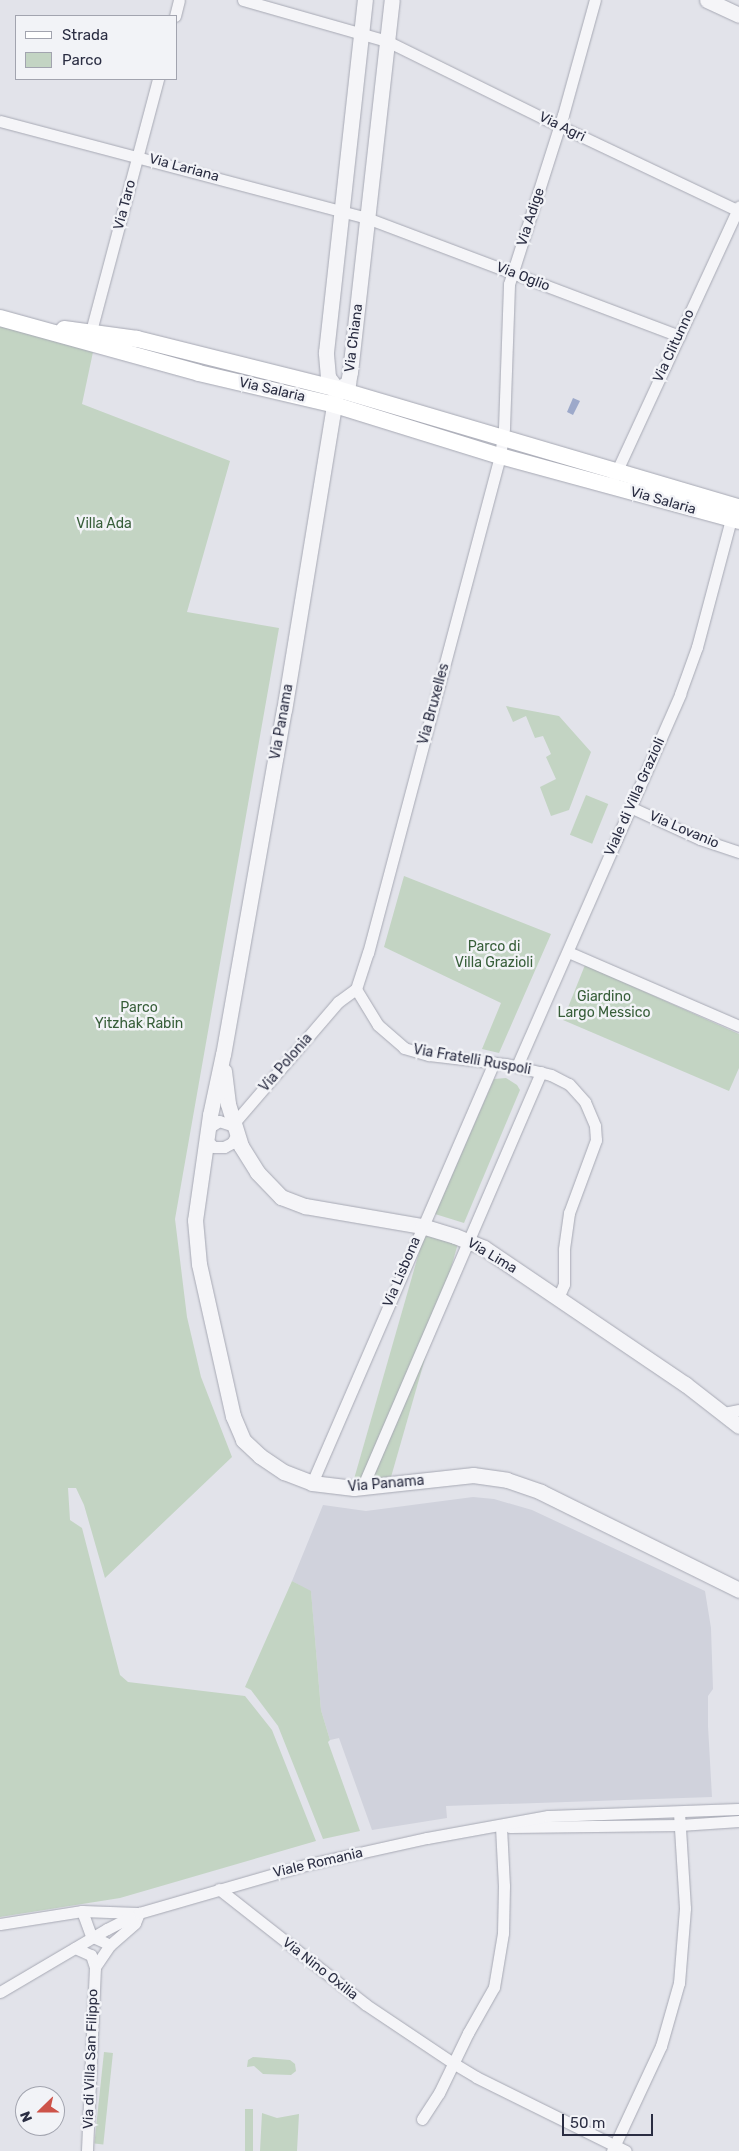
<!DOCTYPE html>
<html>
<head>
<meta charset="utf-8">
<style>
	body { margin:0 }
	#map { position:relative; width:739px; height:2151px; overflow:hidden; background:#e2e3ea; font-family:Rubik,sans-serif }
	div>[style] { position:absolute }
	.built>* { inset:0; background:#d0d2dc }
	.green>* { inset:0; background:#c3d4c3; transform-origin:0 0 }
	.water>* { inset:0; background:#9da9ca }
	.roads { filter:drop-shadow(0 0 1px #a7a9b4) drop-shadow(0 0 1px #a7a9b4) }
	.minor>* { height:11px; margin:-5.5px; padding:0 5.5px; transform-origin:5.5px; border-radius:5.5px; background:#f5f5f8 }
	.tertiary>* { height:15px; margin:-7.5px; padding:0 7.5px; transform-origin:7.5px; border-radius:7.5px; background:#f5f5f8 }
	.secondary>* { height:16px; margin:-8px; padding:0 8px; transform-origin:8px; border-radius:8px; background:#fff }
	span { translate:-50% -50%; white-space:nowrap; text-align:center; line-height:1.15; -webkit-text-stroke:5px #f2f3f7; paint-order:stroke }
	.street-label { font-size:14px; color:#2a2d42 }
	.park-label { font-size:14px; color:#375e39 }
	.legend { position:absolute; left:15px; top:15px; width:162px; height:65px; box-sizing:border-box; background:#f2f3f7; border:1px solid #a2a4af; margin:0; padding:6px 9px; list-style:none; font-size:15px; color:#2a2d42 }
	.legend li { display:flex; align-items:center; gap:10px; height:25px }
	.legend b { width:25px; border:1px solid #a2a4af }
	.north { position:absolute; left:15px; top:2086px; width:50px; height:50px; box-sizing:border-box; background:#f2f3f7; border:1px solid #a2a4af; border-radius:50%; rotate:248deg; font-size:14px; font-weight:700; line-height:20px; text-align:center; color:#2a2d42 }
	.north::after { content:''; display:block; margin:auto; width:18px; height:22px; background:#cd5349; clip-path:polygon(50% 0,100% 100%,50% 72%,0 100%) }
	.scale { position:absolute; left:562px; top:2114px; width:91px; height:22px; box-sizing:border-box; border:2px solid #2a2d42; border-top:0; padding-left:6px; font-size:15px; line-height:18px; white-space:nowrap; color:#2a2d42; -webkit-text-stroke:4px #f2f3f7; paint-order:stroke }
</style>
</head>
<body>
<div id="map">
	<div class="built">
		<i style="clip-path:polygon(473px 1497px,494px 1499px,532px 1510px,705px 1591px,711px 1628px,713px 1689px,708px 1696px,708px 1726px,712px 1797px,446px 1806px,447px 1818px,372px 1830px,339px 1738px,330px 1740px,321px 1710px,311px 1592px,292px 1581px,323px 1505px,366px 1511px)"></i>
	</div>
	<div class="green">
		<i style="clip-path:polygon(0 326px,93px 352px,82px 404px,230px 461px,187px 612px,279px 628px,175px 1219px,187px 1317px,201px 1377px,232px 1457px,105px 1578px,84px 1505px,76px 1488px,68px 1488px,70px 1520px,82px 1528px,120px 1675px,128px 1682px,245px 1696px,272px 1730px,316px 1841px,120px 1898px,0 1917px)"></i>
		<i style="clip-path:polygon(506px 706px,559px 716px,591px 752px,569px 810px,551px 816px,540px 787px,556px 779px,546px 757px,551px 754px,543px 736px,535px 738px,526px 716px,513px 722px)"></i>
		<i style="left:586px;top:795px;width:24px;height:43px;rotate:22deg"></i>
		<i style="clip-path:polygon(404px 876px,551px 934px,499px 1053px,482px 1049px,501px 1003px,384px 947px)"></i>
		<i style="clip-path:polygon(585px 965px,739px 1034px,739px 1068px,729px 1091px,563px 1020px)"></i>
		<i style="clip-path:polygon(506px 1078px,517px 1085px,520px 1090px,464px 1223px,435px 1214px,494px 1079px)"></i>
		<i style="left:424px;top:1235px;width:35px;height:256px;rotate:16deg"></i>
		<i style="clip-path:polygon(292px 1581px,311px 1591px,321px 1710px,330px 1740px,328px 1742px,360px 1831px,323px 1839px,278px 1726px,251px 1690px,245px 1687px)"></i>
		<i style="left:104px;top:2052px;width:9px;height:92px;rotate:6deg"></i>
		<i style="clip-path:polygon(253px 2057px,290px 2060px,295px 2064px,296px 2071px,291px 2075px,263px 2074px,254px 2066px,247px 2067px,248px 2060px)"></i>
		<i style="left:245px;top:2109px;width:8px;height:42px"></i>
		<i style="clip-path:polygon(262px 2113px,277px 2118px,299px 2114px,297px 2151px,260px 2151px)"></i>
	</div>
	<div class="water">
		<i style="clip-path:polygon(573px 398px,580px 401px,573px 415px,567px 412px)"></i>
	</div>
	<div class="roads">
		<div class="minor">
			<i style="left:243px;top:0;width:150px;rotate:15.9deg"></i>
			<i style="left:387px;top:41px;width:176px;rotate:26.3deg"></i>
			<i style="left:545px;top:119px;width:215px;rotate:25.4deg"></i>
			<i style="left:175px;top:16px;width:16px;rotate:-76deg"></i>
			<i style="left:0;top:121px;width:380px;rotate:14.8deg"></i>
			<i style="left:367px;top:218px;width:334px;rotate:20.7deg"></i>
			<i style="left:91px;top:331px;width:261px;rotate:-75.1deg"></i>
			<i style="left:614px;top:477px;width:298px;rotate:-65.2deg"></i>
			<i style="left:630px;top:807px;width:77px;rotate:24.6deg"></i>
			<i style="left:700px;top:839px;width:41px;rotate:18.4deg"></i>
			<i style="left:568px;top:952px;width:186px;rotate:23.4deg"></i>
			<i style="left:356px;top:989px;width:42px;rotate:58.6deg"></i>
			<i style="left:378px;top:1025px;width:35px;rotate:41deg"></i>
			<i style="left:404px;top:1048px;width:26px;rotate:16deg"></i>
			<i style="left:429px;top:1055px;width:78px;rotate:6.7deg"></i>
			<i style="left:506px;top:1064px;width:46px;rotate:13.7deg"></i>
			<i style="left:551px;top:1075px;width:20px;rotate:27deg"></i>
			<i style="left:569px;top:1084px;width:24px;rotate:48deg"></i>
			<i style="left:585px;top:1102px;width:26px;rotate:67deg"></i>
			<i style="left:595px;top:1126px;width:14px;rotate:86deg"></i>
			<i style="left:596px;top:1140px;width:78px;rotate:110.3deg"></i>
			<i style="left:569px;top:1213px;width:37px;rotate:98deg"></i>
			<i style="left:564px;top:1250px;width:34px;rotate:90deg"></i>
			<i style="left:564px;top:1284px;width:15px;rotate:113deg"></i>
			<i style="left:517px;top:1066px;width:406px;rotate:-66.3deg"></i>
			<i style="left:680px;top:694px;width:50px;rotate:-70.1deg"></i>
			<i style="left:697px;top:647px;width:132px;rotate:-75.1deg"></i>
			<i style="left:234px;top:1123px;width:160px;rotate:-49.3deg"></i>
			<i style="left:338px;top:1002px;width:22px;rotate:-36deg"></i>
			<i style="left:356px;top:989px;width:38px;rotate:-72deg"></i>
			<i style="left:368px;top:953px;width:514px;rotate:-75.13deg"></i>
			<i style="left:500px;top:456px;width:28px;rotate:-82deg"></i>
			<i style="left:504px;top:428px;width:144px;rotate:-88deg"></i>
			<i style="left:509px;top:284px;width:177px;rotate:-72.3deg"></i>
			<i style="left:563px;top:115px;width:119px;rotate:-74.5deg"></i>
			<i style="left:208px;top:1128px;width:13px;rotate:-32deg"></i>
			<i style="left:219px;top:1121px;width:16px;rotate:18deg"></i>
			<i style="left:207px;top:1141px;width:9px;rotate:41deg"></i>
			<i style="left:214px;top:1147px;width:10px"></i>
			<i style="left:224px;top:1147px;width:9px;rotate:-27deg"></i>
			<i style="left:232px;top:1143px;width:10px;rotate:-61deg"></i>
			<i style="left:723px;top:1413px;width:16px;rotate:-11deg"></i>
			<i style="left:312px;top:1483px;width:458px;rotate:-66.6deg"></i>
			<i style="left:362px;top:1488px;width:453px;rotate:-66.7deg"></i>
			<i style="left:510px;top:1827px;width:170px;rotate:-0.7deg"></i>
			<i style="left:680px;top:1825px;width:59px;rotate:-3.9deg"></i>
			<i style="left:219px;top:1889px;width:186px;rotate:38.2deg"></i>
			<i style="left:365px;top:2004px;width:106px;rotate:33.8deg"></i>
			<i style="left:453px;top:2063px;width:27px;rotate:31deg"></i>
			<i style="left:476px;top:2077px;width:167px;rotate:26.3deg"></i>
			<i style="left:82px;top:1911px;width:27px;rotate:70deg"></i>
			<i style="left:91px;top:1936px;width:21px;rotate:25deg"></i>
			<i style="left:0;top:1924px;width:83px;rotate:-9deg"></i>
			<i style="left:82px;top:1911px;width:55px;rotate:2.1deg"></i>
			<i style="left:75px;top:1948px;width:17px;rotate:24deg"></i>
			<i style="left:91px;top:1955px;width:13px;rotate:72deg"></i>
			<i style="left:95px;top:1967px;width:184px;rotate:92.5deg"></i>
			<i style="left:95px;top:1967px;width:27px;rotate:-56deg"></i>
			<i style="left:110px;top:1945px;width:33px;rotate:-41deg"></i>
			<i style="left:135px;top:1923px;width:11px;rotate:-68deg"></i>
			<i style="left:0;top:1992px;width:124px;rotate:-30.5deg"></i>
			<i style="left:107px;top:1929px;width:36px;rotate:-27deg"></i>
			<i style="left:139px;top:1913px;width:173px;rotate:-16.1deg"></i>
			<i style="left:305px;top:1865px;width:125px;rotate:-12.5deg"></i>
			<i style="left:427px;top:1838px;width:123px;rotate:-10.3deg"></i>
			<i style="left:548px;top:1816px;width:191px;rotate:-2.1deg"></i>
			<i style="left:422px;top:2119px;width:31px;rotate:-57deg"></i>
			<i style="left:439px;top:2093px;width:67px;rotate:-64.2deg"></i>
			<i style="left:468px;top:2033px;width:53px;rotate:-60.5deg"></i>
			<i style="left:494px;top:1987px;width:55px;rotate:-80.5deg"></i>
			<i style="left:503px;top:1933px;width:47px;rotate:-88.8deg"></i>
			<i style="left:504px;top:1886px;width:60px;rotate:-92.9deg"></i>
			<i style="left:612px;top:2151px;width:116px;rotate:-65deg"></i>
			<i style="left:661px;top:2046px;width:66px;rotate:-74.1deg"></i>
			<i style="left:679px;top:1983px;width:75px;rotate:-85.4deg"></i>
			<i style="left:685px;top:1908px;width:95px;rotate:-93.6deg"></i>
		</div>
		<div class="tertiary">
			<i style="left:707px;top:0;width:35px;rotate:25deg"></i>
			<i style="left:337px;top:389px;width:13px;rotate:-29deg"></i>
			<i style="left:348px;top:383px;width:11px;rotate:-80deg"></i>
			<i style="left:350px;top:372px;width:374px;rotate:-83.6deg"></i>
			<i style="left:337px;top:389px;width:15px;rotate:-127deg"></i>
			<i style="left:328px;top:377px;width:25px;rotate:-95deg"></i>
			<i style="left:326px;top:352px;width:354px;rotate:-83.7deg"></i>
			<i style="left:336px;top:393px;width:320px;rotate:99.3deg"></i>
			<i style="left:284px;top:709px;width:350px;rotate:100deg"></i>
			<i style="left:223px;top:1054px;width:62px;rotate:102deg"></i>
			<i style="left:210px;top:1115px;width:106px;rotate:98.1deg"></i>
			<i style="left:195px;top:1220px;width:44px;rotate:84.8deg"></i>
			<i style="left:199px;top:1264px;width:156px;rotate:77.4deg"></i>
			<i style="left:233px;top:1416px;width:26px;rotate:67deg"></i>
			<i style="left:243px;top:1440px;width:23px;rotate:43deg"></i>
			<i style="left:260px;top:1456px;width:29px;rotate:34deg"></i>
			<i style="left:284px;top:1472px;width:30px;rotate:21deg"></i>
			<i style="left:312px;top:1483px;width:42px;rotate:6.8deg"></i>
			<i style="left:354px;top:1488px;width:120px;rotate:-6.2deg"></i>
			<i style="left:473px;top:1475px;width:34px;rotate:8deg"></i>
			<i style="left:507px;top:1480px;width:36px;rotate:19deg"></i>
			<i style="left:541px;top:1492px;width:221px;rotate:26.3deg"></i>
			<i style="left:224px;top:1071px;width:33px;rotate:83deg"></i>
			<i style="left:228px;top:1104px;width:44px;rotate:72.8deg"></i>
			<i style="left:241px;top:1146px;width:31px;rotate:58deg"></i>
			<i style="left:257px;top:1172px;width:35px;rotate:46deg"></i>
			<i style="left:281px;top:1197px;width:26px;rotate:21deg"></i>
			<i style="left:305px;top:1206px;width:119px;rotate:9.7deg"></i>
			<i style="left:422px;top:1226px;width:34px;rotate:17deg"></i>
			<i style="left:455px;top:1236px;width:31px;rotate:22deg"></i>
			<i style="left:484px;top:1248px;width:243px;rotate:34.1deg"></i>
			<i style="left:685px;top:1384px;width:68px;rotate:37.9deg"></i>
		</div>
		<div class="secondary">
			<i style="left:0;top:318px;width:206px;rotate:15.4deg"></i>
			<i style="left:199px;top:373px;width:140px;rotate:13.2deg"></i>
			<i style="left:335px;top:405px;width:173px;rotate:17.2deg"></i>
			<i style="left:500px;top:456px;width:248px;rotate:15.2deg"></i>
			<i style="left:64px;top:329px;width:74px;rotate:7.8deg"></i>
			<i style="left:137px;top:339px;width:206px;rotate:14deg"></i>
			<i style="left:337px;top:389px;width:419px;rotate:16.4deg"></i>
		</div>
	</div>
	<div class="street-label">
		<span style="left:562px;top:127px;rotate:26deg">Via Agri</span>
		<span style="left:184px;top:168px;rotate:15deg">Via Lariana</span>
		<span style="left:125px;top:205px;rotate:-75deg">Via Taro</span>
		<span style="left:531px;top:217px;rotate:-72deg">Via Adige</span>
		<span style="left:523px;top:277px;rotate:21deg">Via Oglio</span>
		<span style="left:354px;top:338px;rotate:-83deg">Via Chiana</span>
		<span style="left:674px;top:346px;rotate:-65deg">Via Clitunno</span>
		<span style="left:272px;top:390px;rotate:13deg">Via Salaria</span>
		<span style="left:663px;top:501px;rotate:16deg">Via Salaria</span>
		<span style="left:434px;top:704px;rotate:-75deg">Via Bruxelles</span>
		<span style="left:282px;top:722px;rotate:-80deg">Via Panama</span>
		<span style="left:635px;top:797px;rotate:-66deg">Viale di Villa Grazioli</span>
		<span style="left:684px;top:830px;rotate:23deg">Via Lovanio</span>
		<span style="left:472px;top:1060px;rotate:10deg">Via Fratelli Ruspoli</span>
		<span style="left:286px;top:1063px;rotate:-49deg">Via Polonia</span>
		<span style="left:492px;top:1256px;rotate:31deg">Via Lima</span>
		<span style="left:402px;top:1272px;rotate:-67deg">Via Lisbona</span>
		<span style="left:386px;top:1484px;rotate:-5deg">Via Panama</span>
		<span style="left:318px;top:1863px;rotate:-13deg">Viale Romania</span>
		<span style="left:320px;top:1969px;rotate:38deg">Via Nino Oxilia</span>
		<span style="left:91px;top:2059px;rotate:-88deg">Via di Villa San Filippo</span>
	</div>
	<div class="park-label">
		<span style="left:104px;top:524px">Villa Ada</span>
		<span style="left:494px;top:955px">Parco di<br>Villa Grazioli</span>
		<span style="left:604px;top:1005px">Giardino<br>Largo Messico</span>
		<span style="left:139px;top:1016px">Parco<br>Yitzhak Rabin</span>
	</div>
	<ul class="legend">
	<li><b style="height:6px;background:#fff"></b>Strada</li>
	<li><b style="height:14px;background:#c3d4c3"></b>Parco</li>
	</ul>
	<div class="north">N</div>
	<div class="scale">50 m</div>
</div>
</body>
</html>
